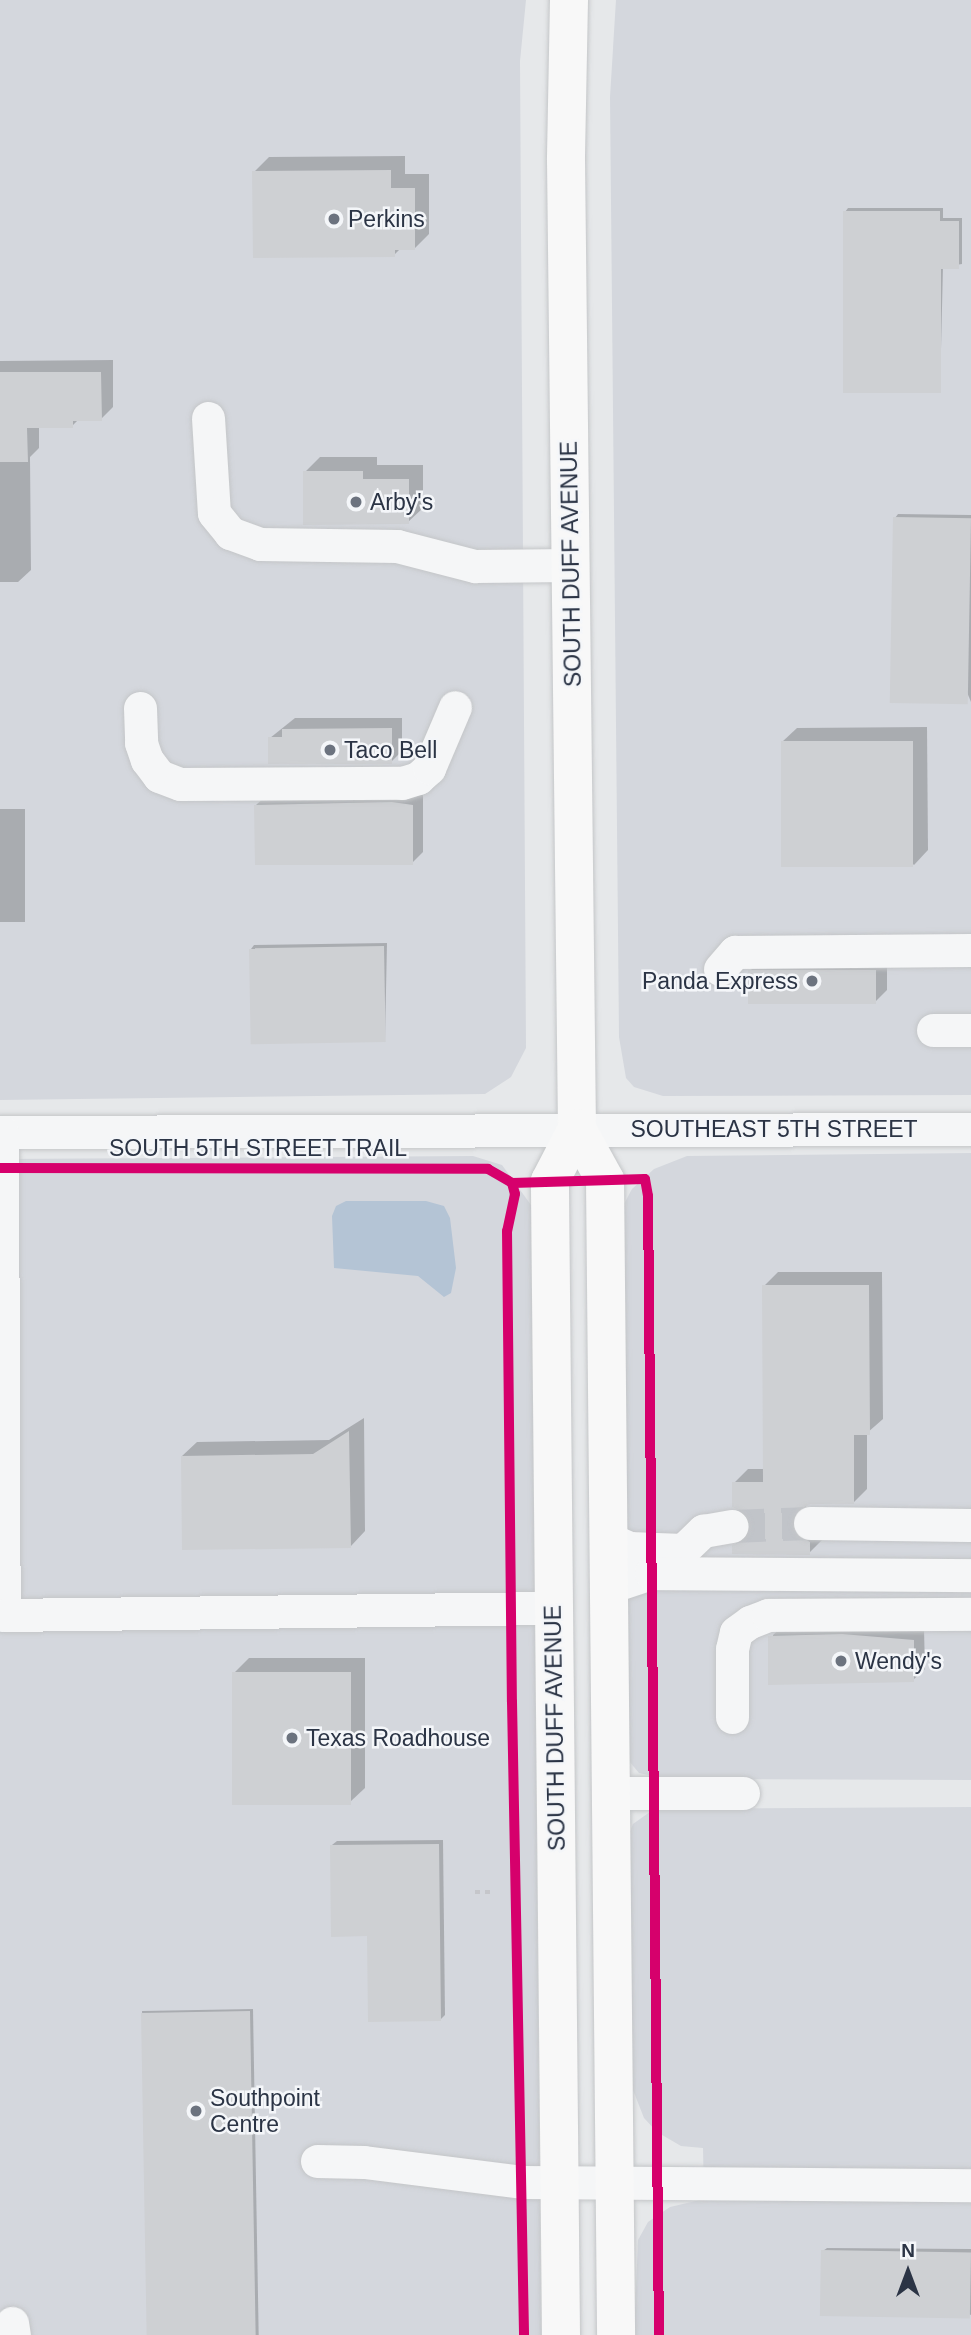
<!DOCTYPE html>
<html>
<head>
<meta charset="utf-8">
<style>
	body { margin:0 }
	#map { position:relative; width:971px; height:2335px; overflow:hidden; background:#e6e8ea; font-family:Helvetica,sans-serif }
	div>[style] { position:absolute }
	.built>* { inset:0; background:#d4d7dd }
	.water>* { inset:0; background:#b4c4d5 }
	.shadow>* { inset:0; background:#0003; transform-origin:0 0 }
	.building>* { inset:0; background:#ced0d3; transform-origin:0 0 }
	.minor-tunnel>* { height:33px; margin-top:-16.5px; transform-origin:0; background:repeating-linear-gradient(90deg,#c1c4c9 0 33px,transparent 0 50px) }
	.path>* { height:4.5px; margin-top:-2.25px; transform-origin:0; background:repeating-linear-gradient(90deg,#c5c6ca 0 5px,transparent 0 10px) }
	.roads { filter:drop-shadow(0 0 2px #c4c6c8) drop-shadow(0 0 2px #c4c6c8) }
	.minor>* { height:33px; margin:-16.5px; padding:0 16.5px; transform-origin:16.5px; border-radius:16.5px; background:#f5f6f7 }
	.major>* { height:38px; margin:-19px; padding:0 19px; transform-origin:19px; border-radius:19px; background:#f8f8f8 }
	.cycleway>* { height:10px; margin:-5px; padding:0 5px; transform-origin:5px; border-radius:5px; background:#d6006c }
	.dots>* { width:19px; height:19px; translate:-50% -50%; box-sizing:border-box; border:4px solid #f4f6f9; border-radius:50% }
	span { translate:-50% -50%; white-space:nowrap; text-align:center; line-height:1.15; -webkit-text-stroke:5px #f4f6f9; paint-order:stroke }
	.poi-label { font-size:23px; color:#2b3445 }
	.left { translate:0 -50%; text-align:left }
	.right { translate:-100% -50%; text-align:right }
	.street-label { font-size:23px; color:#2b3445 }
	.north { position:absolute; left:873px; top:2237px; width:70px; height:70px; -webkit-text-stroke:5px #f4f6f9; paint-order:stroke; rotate:0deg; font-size:19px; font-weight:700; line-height:28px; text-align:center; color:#2b3445 }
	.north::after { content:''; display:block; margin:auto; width:24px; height:32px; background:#2b3445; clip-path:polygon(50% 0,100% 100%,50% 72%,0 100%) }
</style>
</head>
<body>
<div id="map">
	<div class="built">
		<i style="clip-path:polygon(0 0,526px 0,520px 61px,526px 1048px,511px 1077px,485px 1094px,0 1100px)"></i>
		<i style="clip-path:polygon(616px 0,971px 0,971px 1095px,663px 1096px,634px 1087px,626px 1078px,619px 1037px,610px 97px)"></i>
		<i style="clip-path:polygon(971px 1153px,971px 1780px,668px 1779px,639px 1773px,629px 1761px,624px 1204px,632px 1189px,654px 1169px,687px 1156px)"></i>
		<i style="clip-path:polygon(473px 1156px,502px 1165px,531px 1205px,541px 2335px,0 2335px,0 1159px)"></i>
		<i style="clip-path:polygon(971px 1807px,971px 2335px,634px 2335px,638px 2240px,648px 2222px,670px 2207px,704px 2199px,703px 2148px,681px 2146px,657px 2132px,644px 2118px,633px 2090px,628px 1836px,633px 1824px,654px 1809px)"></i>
	</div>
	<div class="water">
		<i style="clip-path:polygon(346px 1201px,426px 1201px,444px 1206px,450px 1218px,456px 1268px,451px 1293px,444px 1297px,418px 1276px,334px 1268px,332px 1216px,336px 1206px)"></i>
	</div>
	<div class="shadow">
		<i style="clip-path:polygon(405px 156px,405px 174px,429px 174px,429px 234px,415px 248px,401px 248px,394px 255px,254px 172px,269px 157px)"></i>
		<i style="clip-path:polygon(848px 208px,943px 208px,943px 218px,962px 218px,962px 264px,943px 267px,940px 391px,845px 212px)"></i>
		<i style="clip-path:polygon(113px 360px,113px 407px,101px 419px,79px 419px,72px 426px,39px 426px,39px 448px,30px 457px,31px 570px,18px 582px,0 582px,0 361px)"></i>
		<i style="clip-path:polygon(320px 457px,377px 457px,377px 465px,423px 465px,423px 508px,408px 522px,305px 472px)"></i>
		<i style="clip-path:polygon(898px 514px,971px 515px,971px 702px,895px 518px)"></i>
		<i style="clip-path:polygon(295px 718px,402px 718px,402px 751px,391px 762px,270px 738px)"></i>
		<i style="clip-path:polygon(927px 727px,928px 850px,914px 865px,782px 742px,797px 728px)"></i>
		<i style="clip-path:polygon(268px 794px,423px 794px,423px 852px,412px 863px,256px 805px)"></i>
		<i style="left:0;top:809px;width:25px;height:113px"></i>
		<i style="clip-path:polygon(387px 943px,385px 1040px,251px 949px,254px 945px)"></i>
		<i style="clip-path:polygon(887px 959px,887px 990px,875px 1002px,749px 972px,761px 960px)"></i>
		<i style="clip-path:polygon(778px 1272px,882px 1272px,883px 1419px,867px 1433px,867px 1489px,853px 1503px,806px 1504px,806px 1518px,823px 1539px,809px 1553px,734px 1546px,753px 1523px,734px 1483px,748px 1469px,765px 1469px,764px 1286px)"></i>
		<i style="clip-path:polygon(364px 1418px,365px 1531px,351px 1546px,182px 1456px,197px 1442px,329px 1440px)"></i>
		<i style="clip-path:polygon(785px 1624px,924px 1629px,925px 1669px,913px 1680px,770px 1683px,773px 1635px)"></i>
		<i style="clip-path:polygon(249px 1658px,365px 1658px,365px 1788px,350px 1802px,234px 1673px)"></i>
		<i style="clip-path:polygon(443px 1840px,445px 2015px,440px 2020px,368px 1935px,332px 1845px,337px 1841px)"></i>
		<i style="left:253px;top:2009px;width:326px;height:111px;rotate:89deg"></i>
		<i style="clip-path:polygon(827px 2248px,971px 2249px,971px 2315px,823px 2251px)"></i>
	</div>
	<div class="building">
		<i style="clip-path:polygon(391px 170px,391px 188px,415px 188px,415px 250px,395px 250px,395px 257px,253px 258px,252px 171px)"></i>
		<i style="clip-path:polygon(843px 211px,940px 211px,940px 221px,959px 221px,959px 269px,941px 269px,941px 393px,843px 393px)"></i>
		<i style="clip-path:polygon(0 372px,101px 372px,102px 421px,73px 421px,73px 428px,27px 428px,28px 462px,0 462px)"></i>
		<i style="clip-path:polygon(303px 471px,363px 471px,363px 479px,409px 479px,409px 524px,303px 525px)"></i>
		<i style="left:893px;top:517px;width:78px;height:186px;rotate:1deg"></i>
		<i style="clip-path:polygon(392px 728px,392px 764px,268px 764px,268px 737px,282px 737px,282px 729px)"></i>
		<i style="left:913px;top:741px;width:126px;height:132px;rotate:90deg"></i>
		<i style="clip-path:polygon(392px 802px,413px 805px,413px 865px,255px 865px,254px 805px)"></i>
		<i style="left:384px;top:946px;width:96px;height:135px;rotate:89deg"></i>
		<i style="left:876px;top:970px;width:34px;height:128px;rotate:90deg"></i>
		<i style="clip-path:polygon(762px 1285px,869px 1285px,870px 1435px,854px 1435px,854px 1504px,810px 1504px,793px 1514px,793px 1532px,810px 1542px,810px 1555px,732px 1554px,732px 1545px,745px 1540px,751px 1523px,746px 1513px,732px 1507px,732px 1482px,763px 1482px)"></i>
		<i style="clip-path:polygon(349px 1431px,351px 1548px,182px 1550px,181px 1456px,313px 1454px)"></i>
		<i style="clip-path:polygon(842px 1634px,914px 1640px,914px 1682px,768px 1685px,768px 1636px)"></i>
		<i style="left:232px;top:1672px;width:119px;height:133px"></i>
		<i style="clip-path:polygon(439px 1844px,441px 2021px,368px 2022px,367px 1936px,331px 1937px,330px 1845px)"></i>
		<i style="left:250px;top:2011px;width:324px;height:109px;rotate:89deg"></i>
		<i style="left:821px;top:2250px;width:150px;height:66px;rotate:1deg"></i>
	</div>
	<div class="minor-tunnel">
		<i style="left:732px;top:1526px;width:78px;rotate:-2.2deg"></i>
	</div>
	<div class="path">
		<i style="left:475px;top:1892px;width:16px"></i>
	</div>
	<div class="roads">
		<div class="minor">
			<i style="left:208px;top:418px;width:95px;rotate:86.4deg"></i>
			<i style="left:214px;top:513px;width:26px;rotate:51deg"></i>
			<i style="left:230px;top:533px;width:32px;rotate:20deg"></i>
			<i style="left:260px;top:544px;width:137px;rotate:0.8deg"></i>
			<i style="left:397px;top:546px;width:81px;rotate:14.4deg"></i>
			<i style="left:475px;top:566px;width:96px;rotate:-0.6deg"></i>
			<i style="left:140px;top:708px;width:35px;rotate:88deg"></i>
			<i style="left:141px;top:743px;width:18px;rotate:71deg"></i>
			<i style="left:147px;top:760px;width:20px;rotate:53deg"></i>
			<i style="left:159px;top:776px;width:22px;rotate:21deg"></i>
			<i style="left:180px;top:784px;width:222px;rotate:-0.3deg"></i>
			<i style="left:402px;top:783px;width:17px;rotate:-17deg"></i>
			<i style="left:418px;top:778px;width:15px;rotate:-42deg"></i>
			<i style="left:429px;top:768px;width:66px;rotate:-66.9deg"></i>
			<i style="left:720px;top:969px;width:23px;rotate:-49deg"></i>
			<i style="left:735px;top:952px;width:236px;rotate:-0.5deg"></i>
			<i style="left:933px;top:1030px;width:38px"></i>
			<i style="left:0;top:1132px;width:971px;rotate:-0.18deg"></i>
			<i style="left:2px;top:1132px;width:483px;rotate:89.8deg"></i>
			<i style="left:4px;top:1615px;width:550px;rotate:-0.73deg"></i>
			<i style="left:810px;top:1523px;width:161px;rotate:0.7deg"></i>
			<i style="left:609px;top:1539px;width:22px;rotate:24deg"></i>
			<i style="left:629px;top:1548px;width:54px;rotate:2.1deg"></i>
			<i style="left:683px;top:1550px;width:28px;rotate:-44deg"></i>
			<i style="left:703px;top:1531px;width:29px;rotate:-10deg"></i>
			<i style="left:609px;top:1587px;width:44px;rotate:-18.4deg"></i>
			<i style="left:651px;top:1573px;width:320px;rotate:0.4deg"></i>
			<i style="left:732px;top:1717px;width:68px;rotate:-90deg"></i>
			<i style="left:732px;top:1649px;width:17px;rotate:-77deg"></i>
			<i style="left:736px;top:1632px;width:17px;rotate:-36deg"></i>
			<i style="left:750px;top:1622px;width:19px;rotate:-21deg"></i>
			<i style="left:768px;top:1615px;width:203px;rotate:-0.3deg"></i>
			<i style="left:610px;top:1793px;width:133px"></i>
			<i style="left:317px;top:2161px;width:47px;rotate:1.2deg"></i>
			<i style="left:364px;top:2162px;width:159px;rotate:7.2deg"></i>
			<i style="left:522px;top:2182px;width:449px;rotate:0.4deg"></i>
			<i style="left:12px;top:2323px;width:12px;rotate:81deg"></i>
		</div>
		<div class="major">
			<i style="left:569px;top:0;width:160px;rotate:91.1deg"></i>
			<i style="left:566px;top:160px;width:969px;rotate:89.35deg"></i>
			<i style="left:577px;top:1129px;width:58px;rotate:61.2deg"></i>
			<i style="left:605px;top:1180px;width:1155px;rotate:89.45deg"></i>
			<i style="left:561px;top:2335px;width:1154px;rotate:-90.55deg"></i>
			<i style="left:550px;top:1181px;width:59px;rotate:-62.6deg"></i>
		</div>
	</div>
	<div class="cycleway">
		<i style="left:0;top:1168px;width:488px;rotate:0.1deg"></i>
		<i style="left:488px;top:1169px;width:28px;rotate:30deg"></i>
		<i style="left:512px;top:1183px;width:133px;rotate:-1.7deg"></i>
		<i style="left:645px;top:1179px;width:17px;rotate:80deg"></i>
		<i style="left:648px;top:1196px;width:1139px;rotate:89.45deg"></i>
		<i style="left:512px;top:1183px;width:11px;rotate:75deg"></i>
		<i style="left:515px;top:1194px;width:38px;rotate:102deg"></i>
		<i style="left:507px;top:1231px;width:471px;rotate:89.4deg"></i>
		<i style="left:512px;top:1702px;width:633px;rotate:88.91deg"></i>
	</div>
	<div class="dots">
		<i style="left:334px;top:219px;background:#6c737f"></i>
		<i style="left:356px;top:502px;background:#6c737f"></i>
		<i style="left:330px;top:750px;background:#6c737f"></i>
		<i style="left:812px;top:981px;background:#6c737f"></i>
		<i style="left:841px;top:1661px;background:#6c737f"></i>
		<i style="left:292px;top:1738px;background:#6c737f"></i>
		<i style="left:196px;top:2111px;background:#6c737f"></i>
	</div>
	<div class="poi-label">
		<span class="left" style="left:348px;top:219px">Perkins</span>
		<span class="left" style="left:370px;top:502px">Arby's</span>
		<span class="left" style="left:344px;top:750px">Taco Bell</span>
		<span class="right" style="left:798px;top:981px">Panda Express</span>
		<span class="left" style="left:855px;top:1661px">Wendy's</span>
		<span class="left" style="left:306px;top:1738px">Texas Roadhouse</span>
		<span class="left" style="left:210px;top:2111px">Southpoint<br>Centre</span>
	</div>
	<div class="street-label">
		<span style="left:571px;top:564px;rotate:-91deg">SOUTH DUFF AVENUE</span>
		<span style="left:774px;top:1129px">SOUTHEAST 5TH STREET</span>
		<span style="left:258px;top:1148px">SOUTH 5TH STREET TRAIL</span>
		<span style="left:555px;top:1728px;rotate:-91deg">SOUTH DUFF AVENUE</span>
	</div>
	<div class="north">N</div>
</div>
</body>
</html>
